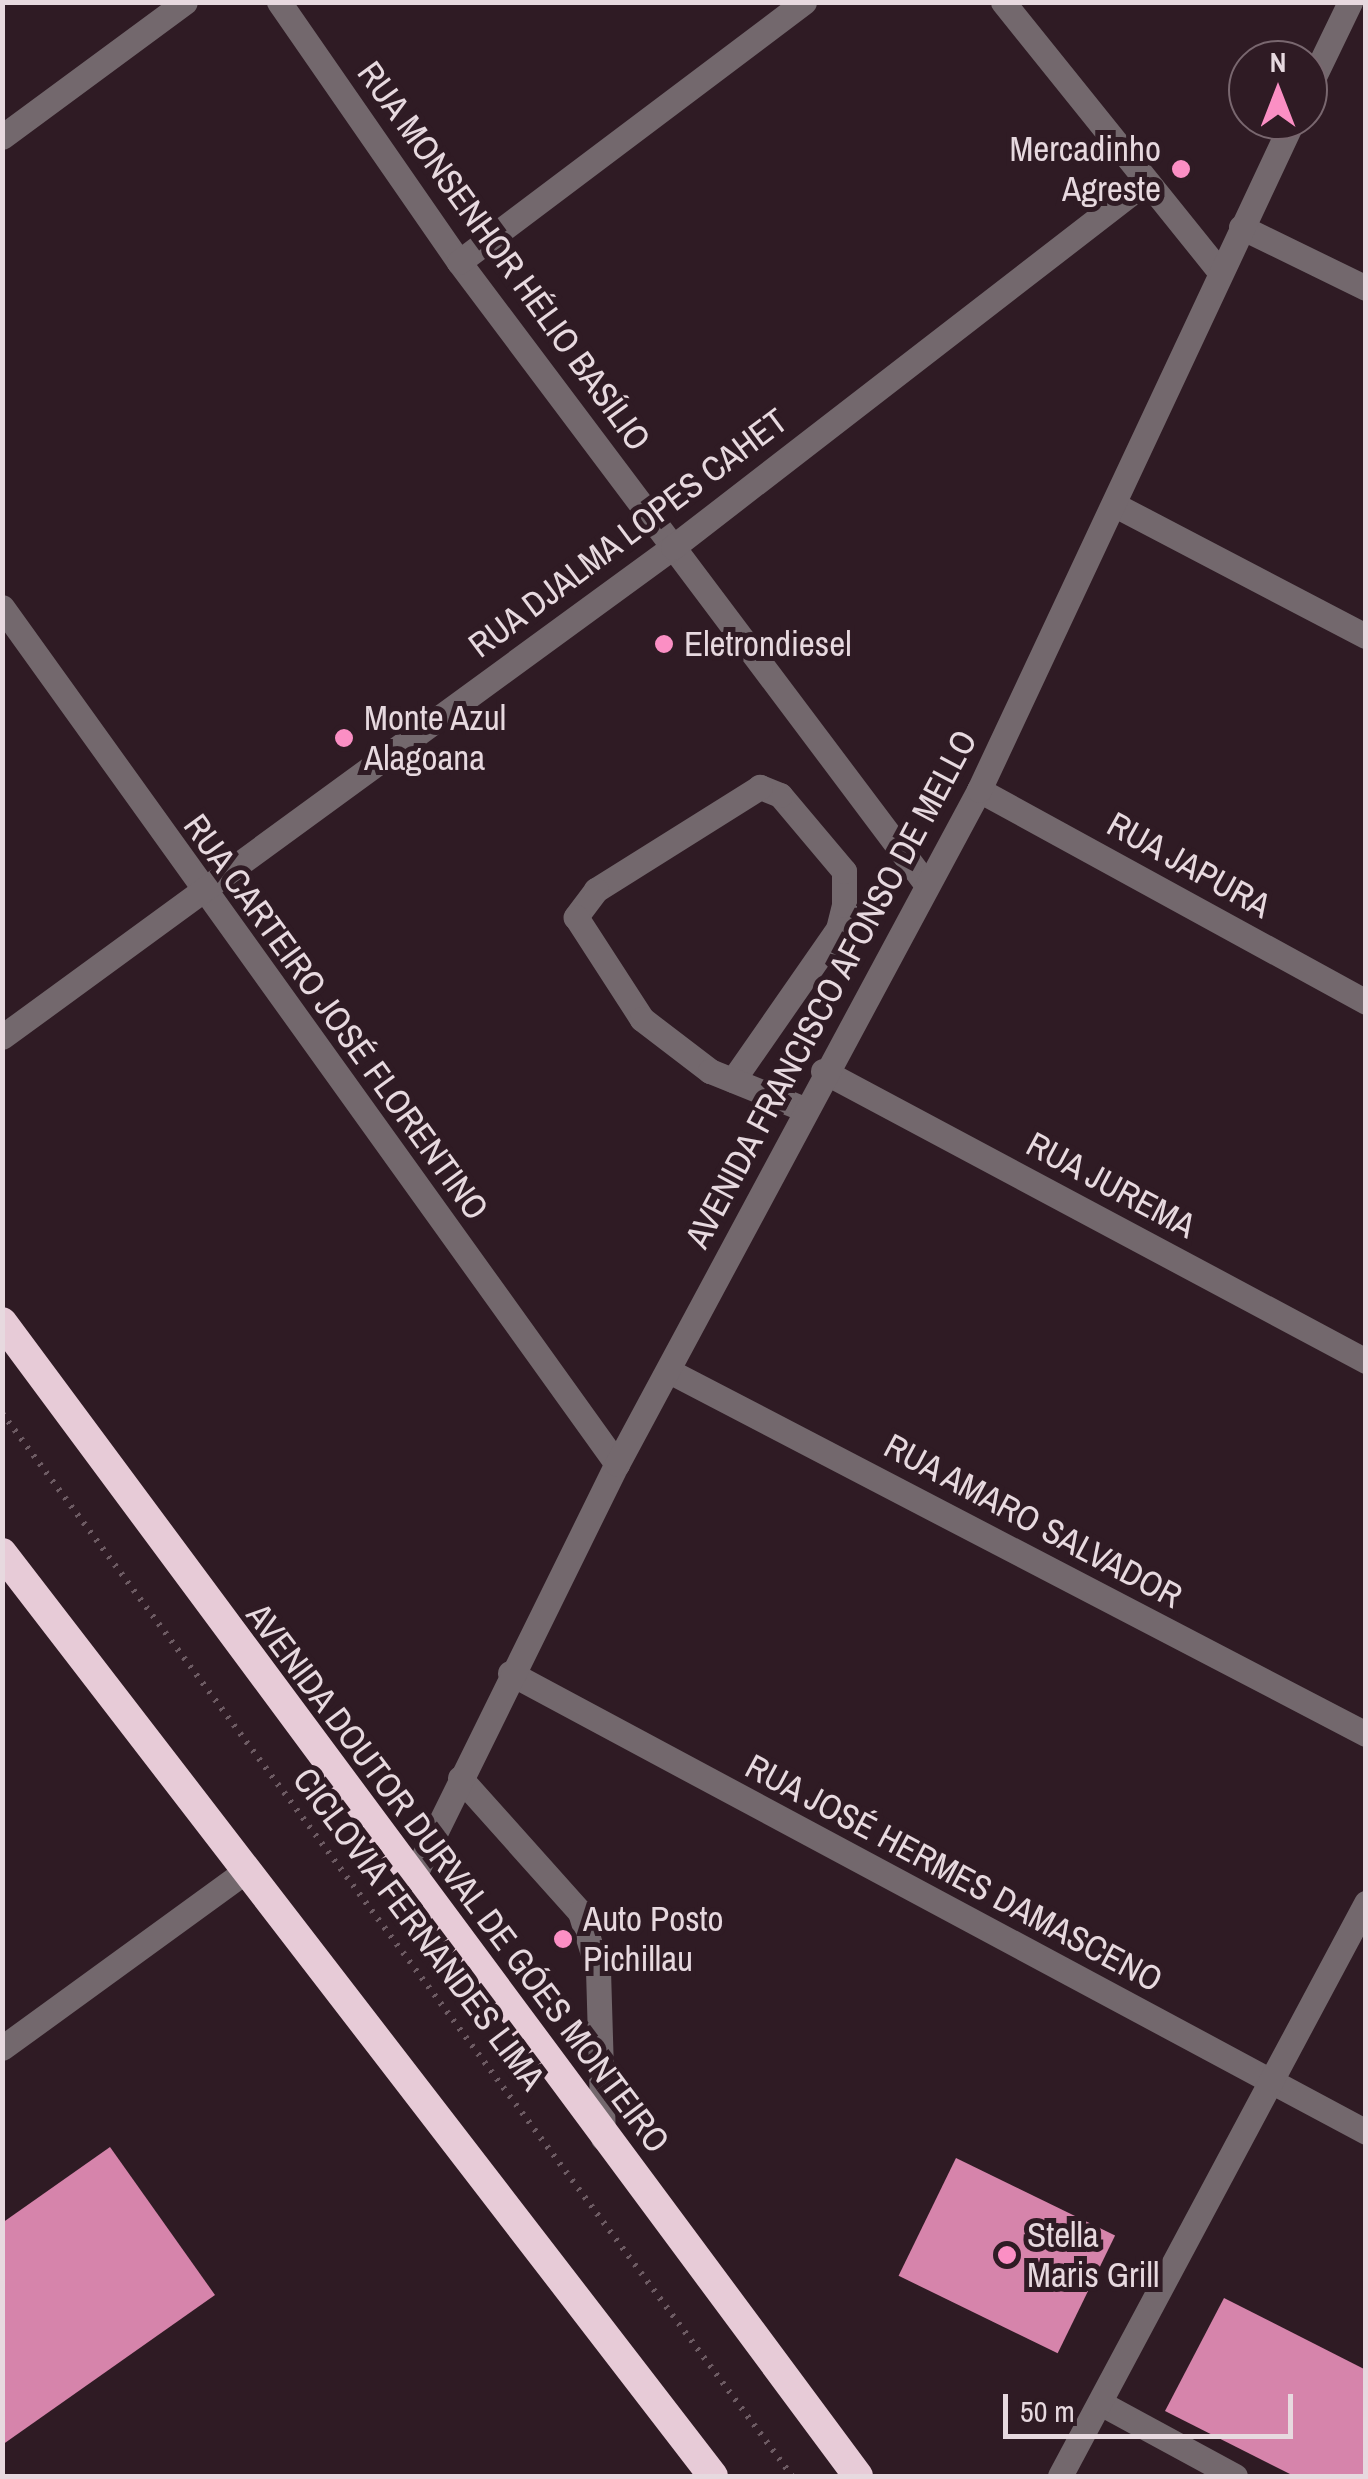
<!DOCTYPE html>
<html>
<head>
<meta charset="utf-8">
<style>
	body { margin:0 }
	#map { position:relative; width:1368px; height:2479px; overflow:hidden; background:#2f1b24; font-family:"Archivo Narrow",sans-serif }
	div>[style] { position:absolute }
	.building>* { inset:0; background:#d684ab; transform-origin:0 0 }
	.path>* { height:6px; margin-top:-3px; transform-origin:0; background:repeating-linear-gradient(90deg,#6d5b63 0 2.5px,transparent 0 10.5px) }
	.minor>* { height:25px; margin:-12.5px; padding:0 12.5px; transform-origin:12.5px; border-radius:12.5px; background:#73686d }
	.highway>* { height:30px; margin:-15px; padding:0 15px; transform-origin:15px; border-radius:15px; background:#e7cbd7 }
	.dots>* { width:28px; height:28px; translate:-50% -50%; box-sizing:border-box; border:5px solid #2f1b24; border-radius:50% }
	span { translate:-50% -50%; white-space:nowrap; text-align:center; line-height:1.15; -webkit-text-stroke:10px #2f1b24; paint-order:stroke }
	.poi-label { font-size:35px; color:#e7d9df }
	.right { translate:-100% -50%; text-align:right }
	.left { translate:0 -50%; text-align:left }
	.street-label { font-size:35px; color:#e7d9df }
	.frame { position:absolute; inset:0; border:5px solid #e7d9df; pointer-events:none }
	.north { position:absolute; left:1228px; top:40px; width:100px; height:100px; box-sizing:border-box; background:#2f1b24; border:2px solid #79676f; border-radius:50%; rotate:0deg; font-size:28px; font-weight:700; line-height:40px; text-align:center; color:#e7d9df }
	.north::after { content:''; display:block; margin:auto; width:35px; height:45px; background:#fb8fc4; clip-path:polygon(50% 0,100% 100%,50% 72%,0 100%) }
	.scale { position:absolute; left:1003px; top:2394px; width:290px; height:45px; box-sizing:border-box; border:5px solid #e7d9df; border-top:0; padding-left:12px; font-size:30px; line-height:35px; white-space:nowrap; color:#e7d9df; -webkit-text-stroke:8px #2f1b24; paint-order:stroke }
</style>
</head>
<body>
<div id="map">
	<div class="building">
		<i style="clip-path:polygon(110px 2147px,215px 2295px,2px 2445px,2px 2223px)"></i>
		<i style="left:956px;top:2158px;width:177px;height:131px;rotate:26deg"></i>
		<i style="clip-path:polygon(1224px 2298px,1366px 2370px,1366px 2476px,1294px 2476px,1165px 2411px)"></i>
	</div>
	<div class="path">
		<i style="left:2px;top:1413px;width:1324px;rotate:53.38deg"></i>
	</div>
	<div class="minor">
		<i style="left:279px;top:2px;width:316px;rotate:55.3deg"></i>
		<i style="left:459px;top:262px;width:779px;rotate:53.09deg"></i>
		<i style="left:1003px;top:2px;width:345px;rotate:51.2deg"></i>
		<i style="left:1308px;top:89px;width:97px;rotate:-64.2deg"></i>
		<i style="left:2px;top:137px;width:227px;rotate:-36.4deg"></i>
		<i style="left:1241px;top:227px;width:139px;rotate:26deg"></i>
		<i style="left:459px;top:262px;width:432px;rotate:-37deg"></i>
		<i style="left:1115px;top:505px;width:283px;rotate:27.6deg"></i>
		<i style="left:2px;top:607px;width:1055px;rotate:54.34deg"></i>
		<i style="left:979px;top:790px;width:441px;rotate:28.7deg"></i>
		<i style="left:2px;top:1037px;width:831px;rotate:-36.14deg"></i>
		<i style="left:673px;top:547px;width:595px;rotate:-37.7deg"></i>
		<i style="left:823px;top:1071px;width:616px;rotate:28.11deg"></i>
		<i style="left:733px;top:1080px;width:184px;rotate:-55.2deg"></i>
		<i style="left:838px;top:929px;width:25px;rotate:-76deg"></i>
		<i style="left:844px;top:905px;width:34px;rotate:-90deg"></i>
		<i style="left:844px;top:871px;width:99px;rotate:-130.1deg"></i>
		<i style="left:780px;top:795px;width:22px;rotate:-158deg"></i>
		<i style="left:760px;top:787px;width:194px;rotate:147.9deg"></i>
		<i style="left:596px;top:890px;width:34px;rotate:127deg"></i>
		<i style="left:576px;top:917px;width:121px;rotate:57.1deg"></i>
		<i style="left:642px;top:1019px;width:86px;rotate:37.4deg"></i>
		<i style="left:710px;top:1071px;width:101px;rotate:22deg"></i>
		<i style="left:669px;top:1371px;width:786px;rotate:27.51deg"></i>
		<i style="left:510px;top:1673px;width:971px;rotate:28.2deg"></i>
		<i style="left:460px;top:1778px;width:180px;rotate:48.2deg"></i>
		<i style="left:580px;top:1912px;width:61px;rotate:72.8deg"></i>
		<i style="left:598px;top:1970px;width:168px;rotate:88.3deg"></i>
		<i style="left:411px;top:1882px;width:466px;rotate:-63.8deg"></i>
		<i style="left:617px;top:1464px;width:765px;rotate:-61.76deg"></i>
		<i style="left:979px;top:790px;width:740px;rotate:-64.89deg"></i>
		<i style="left:2px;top:2048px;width:303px;rotate:-36deg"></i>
		<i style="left:1104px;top:2405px;width:149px;rotate:28.5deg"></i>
		<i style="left:1060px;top:2476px;width:650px;rotate:-61.9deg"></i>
	</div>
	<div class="highway">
		<i style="left:2px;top:1322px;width:1437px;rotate:53.43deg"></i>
		<i style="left:2px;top:1553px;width:1165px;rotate:52.39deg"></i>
	</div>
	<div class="dots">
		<i style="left:1181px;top:169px;background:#fb8fc4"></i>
		<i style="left:664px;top:644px;background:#fb8fc4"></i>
		<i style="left:344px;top:738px;background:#fb8fc4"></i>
		<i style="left:563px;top:1939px;background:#fb8fc4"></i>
		<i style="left:1007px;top:2255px;background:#fb8fc4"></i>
	</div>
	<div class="poi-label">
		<span class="right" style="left:1161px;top:169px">Mercadinho<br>Agreste</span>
		<span class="left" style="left:684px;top:644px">Eletrondiesel</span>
		<span class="left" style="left:364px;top:738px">Monte Azul<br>Alagoana</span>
		<span class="left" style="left:583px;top:1939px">Auto Posto<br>Pichillau</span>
		<span class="left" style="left:1027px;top:2255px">Stella<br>Maris Grill</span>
	</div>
	<div class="street-label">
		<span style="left:504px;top:256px;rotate:54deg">RUA MONSENHOR HÉLIO BASÍLIO</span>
		<span style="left:628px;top:533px;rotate:-37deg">RUA DJALMA LOPES CAHET</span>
		<span style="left:1189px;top:865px;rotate:29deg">RUA JAPURA</span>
		<span style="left:831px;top:989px;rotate:-62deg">AVENIDA FRANCISCO AFONSO DE MELLO</span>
		<span style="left:336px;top:1017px;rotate:54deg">RUA CARTEIRO JOSÉ FLORENTINO</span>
		<span style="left:1111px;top:1185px;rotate:28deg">RUA JUREMA</span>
		<span style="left:1033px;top:1521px;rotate:28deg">RUA AMARO SALVADOR</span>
		<span style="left:954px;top:1873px;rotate:28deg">RUA JOSÉ HERMES DAMASCENO</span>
		<span style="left:458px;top:1878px;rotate:53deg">AVENIDA DOUTOR DURVAL DE GÓES MONTEIRO</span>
		<span style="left:419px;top:1929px;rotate:53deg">CICLOVIA FERNANDES LIMA</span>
	</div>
	<div class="frame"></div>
	<div class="north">N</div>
	<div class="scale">50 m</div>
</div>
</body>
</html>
